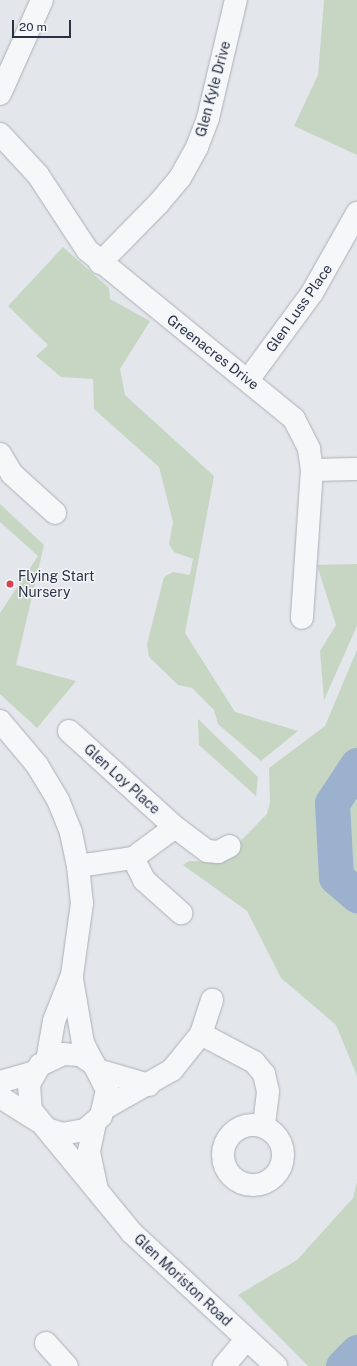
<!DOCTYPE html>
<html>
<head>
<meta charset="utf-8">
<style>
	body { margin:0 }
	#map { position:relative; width:357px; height:1366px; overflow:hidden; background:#e3e6eb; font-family:"Public Sans",sans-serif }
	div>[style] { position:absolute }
	.green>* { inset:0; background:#c7d6c3 }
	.river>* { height:35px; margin:-17.5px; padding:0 17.5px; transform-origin:17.5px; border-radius:17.5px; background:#9cb1cd }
	.roads { filter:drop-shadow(0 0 1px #abb0b9) drop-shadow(0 0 1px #abb0b9) }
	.minor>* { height:22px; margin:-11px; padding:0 11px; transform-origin:11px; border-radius:11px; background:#f6f7f9 }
	.minor>.ring { margin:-11px; padding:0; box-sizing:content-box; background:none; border:22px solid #f6f7f9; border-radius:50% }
	.dots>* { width:11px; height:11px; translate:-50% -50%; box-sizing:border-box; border:2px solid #f3f5f9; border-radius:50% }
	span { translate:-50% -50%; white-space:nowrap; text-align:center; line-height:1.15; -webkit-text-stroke:3px #f3f5f9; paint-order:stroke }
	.street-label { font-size:14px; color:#293245 }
	.poi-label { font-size:14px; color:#293245 }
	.left { translate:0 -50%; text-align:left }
	.scale { position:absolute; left:12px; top:20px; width:59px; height:18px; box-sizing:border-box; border:2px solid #293245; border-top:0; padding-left:5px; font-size:12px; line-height:14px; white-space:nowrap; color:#293245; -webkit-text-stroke:3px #f3f5f9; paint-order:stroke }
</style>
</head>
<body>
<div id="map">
	<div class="green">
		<i style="clip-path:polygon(324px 0,357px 0,357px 155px,294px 126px,318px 75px)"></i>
		<i style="clip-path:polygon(63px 247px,109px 288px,110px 299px,150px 321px,120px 369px,125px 395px,214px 476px,185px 633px,235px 712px,298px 731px,261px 761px,218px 724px,214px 710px,192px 688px,178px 685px,149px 657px,147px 644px,164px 577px,173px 572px,190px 575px,193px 559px,174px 552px,169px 544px,173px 522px,159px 467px,94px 409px,93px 379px,61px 377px,36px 356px,48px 345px,8px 306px)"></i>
		<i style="clip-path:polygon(0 504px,44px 545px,16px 665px,76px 681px,37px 728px,0 694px,0 613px,38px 556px,0 522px)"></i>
		<i style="clip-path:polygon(357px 564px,357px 626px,324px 700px,320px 651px,336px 625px,317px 565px)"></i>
		<i style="clip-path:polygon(357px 650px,357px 1076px,336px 1025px,281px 978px,247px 911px,183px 865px,189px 861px,220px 862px,267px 814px,270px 802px,269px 768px,325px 726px)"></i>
		<i style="clip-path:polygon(198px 719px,258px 777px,256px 796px,199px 745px)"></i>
		<i style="clip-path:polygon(357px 1182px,357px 1366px,308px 1366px,238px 1295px,297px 1260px,353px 1198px)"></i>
	</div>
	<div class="river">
		<i style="left:357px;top:765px;width:45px;rotate:123.3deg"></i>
		<i style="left:332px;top:803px;width:74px;rotate:86.9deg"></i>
		<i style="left:336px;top:877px;width:28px;rotate:41deg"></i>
		<i style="left:343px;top:1366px;width:20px;rotate:-45deg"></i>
	</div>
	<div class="roads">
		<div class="minor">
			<i style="left:0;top:94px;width:103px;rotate:-65.9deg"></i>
			<i style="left:0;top:134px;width:56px;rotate:47.2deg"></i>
			<i style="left:38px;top:175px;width:90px;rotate:56.8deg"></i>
			<i style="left:87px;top:250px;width:267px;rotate:39.2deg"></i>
			<i style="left:294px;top:419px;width:34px;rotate:63deg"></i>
			<i style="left:309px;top:449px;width:21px;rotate:82deg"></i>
			<i style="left:312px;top:470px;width:148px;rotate:93.9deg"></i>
			<i style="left:100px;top:263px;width:83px;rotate:-45.5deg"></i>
			<i style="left:158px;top:204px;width:34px;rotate:-50deg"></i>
			<i style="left:180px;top:178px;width:35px;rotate:-61deg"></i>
			<i style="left:197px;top:147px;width:31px;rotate:-69deg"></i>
			<i style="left:208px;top:118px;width:121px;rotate:-76.7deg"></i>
			<i style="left:248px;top:380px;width:108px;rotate:-53.7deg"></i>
			<i style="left:312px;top:293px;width:92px;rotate:-60.6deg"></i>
			<i style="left:0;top:454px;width:23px;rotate:59deg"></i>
			<i style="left:12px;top:474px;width:58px;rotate:42.2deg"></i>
			<i style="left:312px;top:470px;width:45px;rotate:-1.3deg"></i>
			<i style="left:0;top:721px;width:57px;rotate:49.9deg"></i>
			<i style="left:37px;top:765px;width:41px;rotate:59deg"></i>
			<i style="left:58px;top:800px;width:35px;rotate:68deg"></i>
			<i style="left:71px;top:833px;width:34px;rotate:78deg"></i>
			<i style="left:78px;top:866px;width:37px;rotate:84deg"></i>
			<i style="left:82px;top:903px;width:73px;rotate:97.9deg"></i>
			<i style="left:72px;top:975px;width:49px;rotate:111.4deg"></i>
			<i style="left:54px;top:1021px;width:39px;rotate:100deg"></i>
			<i style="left:69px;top:731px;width:143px;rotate:42.2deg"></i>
			<i style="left:133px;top:858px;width:25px;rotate:63deg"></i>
			<i style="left:144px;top:880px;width:50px;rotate:41.7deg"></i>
			<i style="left:78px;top:866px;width:56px;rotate:-8.3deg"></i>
			<i style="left:133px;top:858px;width:52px;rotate:-36.4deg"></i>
			<i style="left:175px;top:827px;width:40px;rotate:37deg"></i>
			<i style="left:207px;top:851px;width:11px;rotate:5deg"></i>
			<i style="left:218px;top:852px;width:13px;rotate:-27deg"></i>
			<i style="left:201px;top:1034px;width:60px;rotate:27.8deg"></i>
			<i style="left:254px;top:1062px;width:16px;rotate:50deg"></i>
			<i style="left:264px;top:1074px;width:18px;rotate:77deg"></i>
			<i style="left:268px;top:1092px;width:35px;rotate:97deg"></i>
			<i style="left:94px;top:1064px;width:17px;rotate:-147deg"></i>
			<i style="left:80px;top:1055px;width:17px;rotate:-177deg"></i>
			<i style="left:63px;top:1054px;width:25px;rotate:154deg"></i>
			<i style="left:40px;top:1065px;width:22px;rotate:120deg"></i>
			<i style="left:29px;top:1084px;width:26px;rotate:86deg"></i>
			<i style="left:31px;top:1110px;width:159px;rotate:50.6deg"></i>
			<i style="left:132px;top:1233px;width:196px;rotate:42.7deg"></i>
			<i style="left:101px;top:1071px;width:50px;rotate:16.3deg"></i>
			<i style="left:0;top:1082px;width:35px;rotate:-16deg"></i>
			<i style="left:0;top:1097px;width:45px;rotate:32.3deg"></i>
			<i style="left:105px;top:1108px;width:77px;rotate:-29.6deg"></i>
			<i style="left:172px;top:1070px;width:46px;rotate:-51.1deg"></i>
			<i style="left:201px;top:1034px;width:36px;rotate:-72deg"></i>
			<i style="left:95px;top:1123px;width:30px;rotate:102deg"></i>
			<i style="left:89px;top:1152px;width:35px;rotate:78deg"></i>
			<i class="ring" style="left:223px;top:1125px;width:38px;height:38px"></i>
			<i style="left:50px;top:1130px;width:13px;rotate:18deg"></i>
			<i style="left:62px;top:1134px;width:23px;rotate:-10deg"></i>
			<i style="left:85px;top:1130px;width:21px;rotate:-41deg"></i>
			<i style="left:101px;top:1116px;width:27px;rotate:-77deg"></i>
			<i style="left:107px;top:1090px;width:53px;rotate:-117.1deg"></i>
			<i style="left:83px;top:1043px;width:65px;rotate:-99.8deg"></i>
			<i style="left:46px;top:1343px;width:31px;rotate:48deg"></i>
			<i style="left:224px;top:1366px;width:35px;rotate:-50deg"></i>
		</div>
	</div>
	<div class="dots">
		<i style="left:10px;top:584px;background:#d54351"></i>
	</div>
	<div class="street-label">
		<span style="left:213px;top:89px;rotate:-75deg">Glen Kyle Drive</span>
		<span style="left:299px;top:308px;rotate:-55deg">Glen Luss Place</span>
		<span style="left:213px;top:352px;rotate:38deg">Greenacres Drive</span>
		<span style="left:122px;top:779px;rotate:42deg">Glen Loy Place</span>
		<span style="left:183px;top:1280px;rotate:43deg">Glen Moriston Road</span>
	</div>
	<div class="poi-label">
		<span class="left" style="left:18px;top:584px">Flying Start<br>Nursery</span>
	</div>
	<div class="scale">20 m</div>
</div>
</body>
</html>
